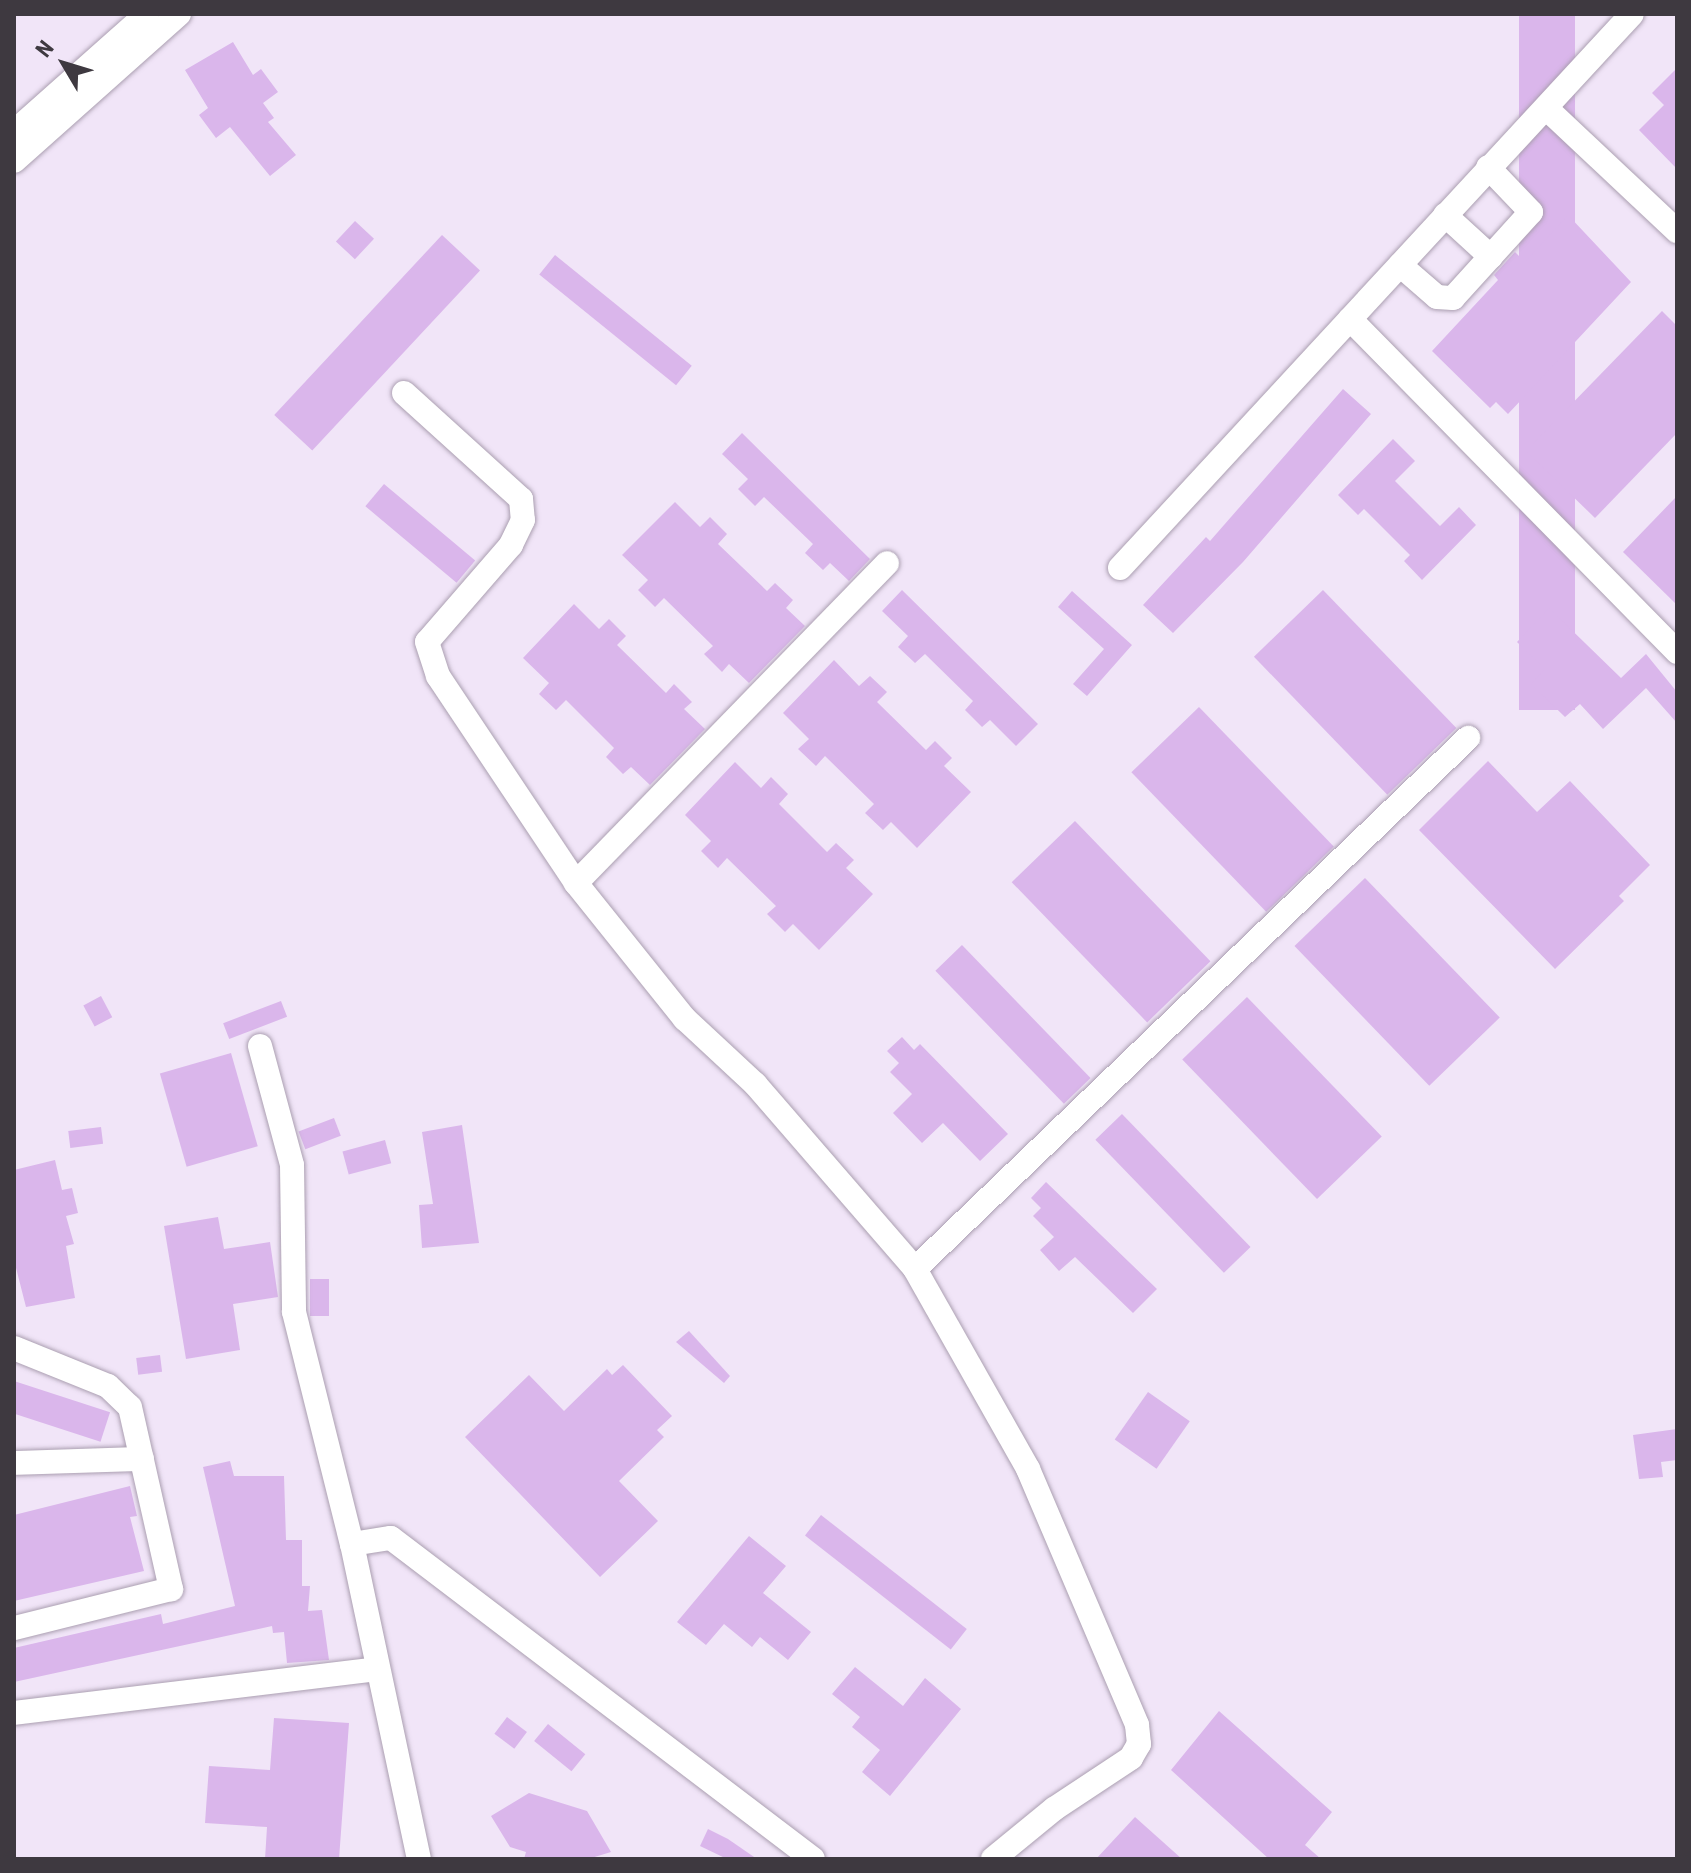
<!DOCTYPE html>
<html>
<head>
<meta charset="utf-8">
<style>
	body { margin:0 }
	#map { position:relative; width:1691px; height:1873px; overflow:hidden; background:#f1e5f8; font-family:"Roboto Condensed",sans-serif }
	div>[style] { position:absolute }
	.building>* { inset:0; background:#dab6eb; transform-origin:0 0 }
	.roads { filter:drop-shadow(0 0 2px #ab9fb1) drop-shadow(0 0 2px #ab9fb1) }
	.minor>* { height:24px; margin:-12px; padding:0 12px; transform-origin:12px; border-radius:12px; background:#fff }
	span { translate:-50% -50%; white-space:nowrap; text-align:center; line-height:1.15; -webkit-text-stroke:6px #f1e5f8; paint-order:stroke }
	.frame { position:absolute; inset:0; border:16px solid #3e3940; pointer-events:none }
	.north { position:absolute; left:24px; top:24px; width:80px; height:80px; -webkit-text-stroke:6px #f1e5f8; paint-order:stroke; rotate:308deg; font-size:22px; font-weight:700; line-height:32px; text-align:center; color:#3e3940 }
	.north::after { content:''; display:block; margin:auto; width:28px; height:36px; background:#3e3940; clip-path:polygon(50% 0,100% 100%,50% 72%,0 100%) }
</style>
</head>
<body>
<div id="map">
	<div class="building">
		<i style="left:1519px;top:14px;width:56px;height:696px"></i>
		<i style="clip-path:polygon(233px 42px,253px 75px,261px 69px,278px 92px,263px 103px,274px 118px,268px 122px,296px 155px,270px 176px,230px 127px,216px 138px,199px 115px,208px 108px,185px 70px)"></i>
		<i style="clip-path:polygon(1677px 68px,1677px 169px,1639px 130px,1664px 105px,1652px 93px)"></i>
		<i style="clip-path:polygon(1568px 215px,1631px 282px,1508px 414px,1496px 402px,1490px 408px,1432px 351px,1498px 280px,1494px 275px,1515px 252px,1525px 262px)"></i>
		<i style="left:355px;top:221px;width:26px;height:28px;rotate:43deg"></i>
		<i style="left:442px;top:235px;width:52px;height:246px;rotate:43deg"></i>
		<i style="left:555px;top:255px;width:176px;height:25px;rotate:39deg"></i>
		<i style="clip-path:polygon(1662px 311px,1677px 326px,1677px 433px,1595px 518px,1526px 451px)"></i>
		<i style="clip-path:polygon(1343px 389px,1371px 414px,1243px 562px,1173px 633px,1143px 605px,1206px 537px,1210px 541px)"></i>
		<i style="clip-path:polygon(742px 433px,870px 559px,849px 581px,830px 563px,823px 570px,805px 553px,813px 544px,764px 497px,755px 506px,738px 489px,748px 479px,722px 454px)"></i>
		<i style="clip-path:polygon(1393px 439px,1415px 461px,1395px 481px,1440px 526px,1459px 507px,1476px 525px,1422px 580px,1404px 561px,1410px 555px,1364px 509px,1358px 515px,1338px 495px)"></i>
		<i style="left:384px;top:484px;width:119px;height:29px;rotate:40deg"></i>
		<i style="clip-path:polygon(1677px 496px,1677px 605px,1623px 552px)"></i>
		<i style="clip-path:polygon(675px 502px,700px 527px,710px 517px,727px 534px,718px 544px,767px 591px,775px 583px,793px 600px,786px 608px,805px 626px,749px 683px,729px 664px,722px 672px,704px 654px,713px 646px,664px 598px,655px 607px,638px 590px,648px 580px,622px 555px)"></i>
		<i style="clip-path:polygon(902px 590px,1038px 724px,1016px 746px,990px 720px,982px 727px,965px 710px,973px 701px,925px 654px,915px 663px,898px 647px,908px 636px,882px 611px)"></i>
		<i style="left:1323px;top:590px;width:192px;height:96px;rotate:46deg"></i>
		<i style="clip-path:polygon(1072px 591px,1132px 645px,1087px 696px,1073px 684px,1104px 649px,1058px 607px)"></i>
		<i style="clip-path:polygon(574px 604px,599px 629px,609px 619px,626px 636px,617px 645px,666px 693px,674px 684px,692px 702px,684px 709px,705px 729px,650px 785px,631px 767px,623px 774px,606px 757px,614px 748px,566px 700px,556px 710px,539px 694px,549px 683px,523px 658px)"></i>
		<i style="clip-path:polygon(1549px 608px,1621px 678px,1646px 654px,1677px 692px,1677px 723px,1646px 688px,1603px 729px,1580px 704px,1565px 717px,1531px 684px,1545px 669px,1517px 642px)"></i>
		<i style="clip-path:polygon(834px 660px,859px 686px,870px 676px,887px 692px,877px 702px,926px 750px,935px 741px,952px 758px,944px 766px,971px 792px,917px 848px,891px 822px,883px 830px,865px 813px,874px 804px,825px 756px,816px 766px,798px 749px,809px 739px,783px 713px)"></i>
		<i style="left:1199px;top:707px;width:194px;height:94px;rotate:46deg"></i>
		<i style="clip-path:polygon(1488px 761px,1537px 812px,1570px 781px,1650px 865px,1619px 896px,1624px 901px,1555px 969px,1419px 830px)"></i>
		<i style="clip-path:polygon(735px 762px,761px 788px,771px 777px,788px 794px,779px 804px,827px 852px,836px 843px,854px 860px,846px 868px,873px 894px,819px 950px,793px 924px,785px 932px,767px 914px,776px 906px,727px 858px,718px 868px,701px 851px,711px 841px,685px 815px)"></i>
		<i style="left:1075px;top:821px;width:195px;height:88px;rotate:46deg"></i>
		<i style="left:1365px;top:878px;width:194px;height:98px;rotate:46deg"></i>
		<i style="left:962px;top:945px;width:185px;height:37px;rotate:46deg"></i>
		<i style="left:101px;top:996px;width:24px;height:20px;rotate:62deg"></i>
		<i style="left:1247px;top:997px;width:194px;height:90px;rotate:46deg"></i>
		<i style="left:281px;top:1001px;width:17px;height:62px;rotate:69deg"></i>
		<i style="clip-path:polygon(902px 1037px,914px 1050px,920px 1044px,1008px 1134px,980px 1161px,943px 1123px,922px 1143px,893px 1113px,912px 1094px,890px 1072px,899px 1063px,887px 1051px)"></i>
		<i style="left:231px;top:1053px;width:97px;height:74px;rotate:74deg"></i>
		<i style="left:1122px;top:1114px;width:185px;height:37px;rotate:46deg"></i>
		<i style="left:334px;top:1118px;width:19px;height:38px;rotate:69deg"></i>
		<i style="clip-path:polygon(462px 1125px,479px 1243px,422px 1248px,419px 1205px,433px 1204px,422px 1132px)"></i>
		<i style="left:101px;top:1127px;width:17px;height:33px;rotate:83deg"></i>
		<i style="left:385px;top:1140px;width:24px;height:44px;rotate:75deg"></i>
		<i style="clip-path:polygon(55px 1160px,62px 1190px,72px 1188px,78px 1213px,66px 1216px,74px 1244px,66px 1246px,75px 1298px,26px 1307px,14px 1260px,14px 1170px)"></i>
		<i style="clip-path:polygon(1046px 1182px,1157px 1289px,1133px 1313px,1075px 1257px,1059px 1271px,1040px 1250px,1054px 1237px,1033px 1216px,1041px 1208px,1031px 1198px)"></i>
		<i style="clip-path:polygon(218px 1217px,224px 1249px,270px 1242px,278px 1297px,233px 1304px,240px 1350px,186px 1359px,164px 1226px)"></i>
		<i style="left:310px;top:1279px;width:19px;height:37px"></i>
		<i style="clip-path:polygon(689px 1331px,730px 1376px,724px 1383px,676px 1342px)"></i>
		<i style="left:160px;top:1355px;width:17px;height:24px;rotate:83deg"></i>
		<i style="clip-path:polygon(623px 1365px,672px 1416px,657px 1430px,664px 1437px,619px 1481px,658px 1521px,600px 1577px,465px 1437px,529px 1375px,564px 1411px,607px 1369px,612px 1375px)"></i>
		<i style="left:14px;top:1381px;width:101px;height:31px;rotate:18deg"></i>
		<i style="left:1148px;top:1392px;width:51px;height:58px;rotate:35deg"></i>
		<i style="clip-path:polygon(1677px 1429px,1677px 1460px,1661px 1462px,1663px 1477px,1639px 1479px,1633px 1435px)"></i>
		<i style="clip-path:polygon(230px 1461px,234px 1476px,284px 1476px,286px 1540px,302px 1540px,302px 1586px,310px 1586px,308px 1611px,322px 1610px,329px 1660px,287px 1663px,284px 1632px,273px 1633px,272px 1626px,14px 1682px,14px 1648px,161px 1614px,163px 1624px,235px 1606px,203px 1467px)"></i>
		<i style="clip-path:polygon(130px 1486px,137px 1516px,130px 1517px,144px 1571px,14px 1601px,14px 1515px)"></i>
		<i style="left:821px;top:1515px;width:185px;height:26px;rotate:38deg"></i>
		<i style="clip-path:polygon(749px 1536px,786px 1566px,763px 1593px,811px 1632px,788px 1660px,760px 1637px,752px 1647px,724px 1624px,706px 1645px,677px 1622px)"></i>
		<i style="clip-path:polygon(855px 1667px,903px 1706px,925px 1678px,961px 1709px,890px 1796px,862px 1772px,880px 1750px,852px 1727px,860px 1717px,832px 1694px)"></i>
		<i style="clip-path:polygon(1219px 1711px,1332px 1812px,1305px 1845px,1321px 1859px,1269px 1859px,1171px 1770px)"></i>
		<i style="left:507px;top:1717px;width:25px;height:21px;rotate:37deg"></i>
		<i style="clip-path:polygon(274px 1718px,349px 1723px,339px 1859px,265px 1859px,267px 1827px,205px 1823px,209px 1766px,270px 1770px)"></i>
		<i style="left:548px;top:1724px;width:48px;height:22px;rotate:39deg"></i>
		<i style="clip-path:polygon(529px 1793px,587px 1811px,611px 1852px,588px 1859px,524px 1859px,526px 1852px,510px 1847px,491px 1816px)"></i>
		<i style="clip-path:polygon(1135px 1817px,1182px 1859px,1096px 1859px)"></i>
		<i style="clip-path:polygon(708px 1829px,728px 1839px,757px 1859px,727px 1859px,700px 1846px)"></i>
	</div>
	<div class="roads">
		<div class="minor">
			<i style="left:1546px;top:108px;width:180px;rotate:43.2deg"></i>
			<i style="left:14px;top:132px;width:178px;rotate:-41.6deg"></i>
			<i style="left:14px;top:161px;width:221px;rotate:-41.7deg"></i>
			<i style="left:1445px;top:215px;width:62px;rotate:42.4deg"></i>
			<i style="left:1400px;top:265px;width:49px;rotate:40.9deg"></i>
			<i style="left:1437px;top:297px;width:16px;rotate:4deg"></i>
			<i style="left:1453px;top:298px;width:116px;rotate:-47.8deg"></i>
			<i style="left:1531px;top:212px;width:62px;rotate:-133.7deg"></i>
			<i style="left:1350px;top:319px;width:467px;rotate:45.5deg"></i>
			<i style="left:404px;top:393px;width:158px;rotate:42.2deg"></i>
			<i style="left:521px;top:499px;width:21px;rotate:85deg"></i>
			<i style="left:523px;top:520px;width:28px;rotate:116deg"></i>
			<i style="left:511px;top:545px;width:128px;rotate:130.9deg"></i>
			<i style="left:427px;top:642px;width:36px;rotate:72deg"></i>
			<i style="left:438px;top:676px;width:249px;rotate:56.3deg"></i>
			<i style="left:576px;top:883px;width:174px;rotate:51.3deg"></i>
			<i style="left:685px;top:1019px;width:96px;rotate:42.9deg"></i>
			<i style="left:755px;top:1084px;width:245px;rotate:49.1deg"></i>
			<i style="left:915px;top:1269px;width:230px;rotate:60.5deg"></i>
			<i style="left:1028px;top:1469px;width:278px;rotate:66.9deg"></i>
			<i style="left:1137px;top:1725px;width:19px;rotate:84deg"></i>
			<i style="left:1139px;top:1744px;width:16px;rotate:120deg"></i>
			<i style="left:1131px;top:1758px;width:92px;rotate:146.5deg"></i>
			<i style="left:1054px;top:1809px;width:79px;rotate:140.7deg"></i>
			<i style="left:1120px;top:568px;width:754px;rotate:-47.26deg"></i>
			<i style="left:576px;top:883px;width:446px;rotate:-45.8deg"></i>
			<i style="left:260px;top:1046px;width:123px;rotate:74.9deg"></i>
			<i style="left:292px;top:1165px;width:147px;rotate:89.2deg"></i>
			<i style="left:294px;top:1312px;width:239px;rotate:76deg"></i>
			<i style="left:352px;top:1544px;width:322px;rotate:78deg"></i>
			<i style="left:915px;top:1269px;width:767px;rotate:-43.84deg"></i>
			<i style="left:14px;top:1348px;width:101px;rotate:22deg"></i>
			<i style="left:108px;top:1386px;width:30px;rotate:44deg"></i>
			<i style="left:130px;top:1407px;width:187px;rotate:77.3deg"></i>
			<i style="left:171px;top:1589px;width:162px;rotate:166deg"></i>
			<i style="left:14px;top:1463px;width:128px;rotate:-1.8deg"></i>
			<i style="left:352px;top:1544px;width:39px;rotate:-9deg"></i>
			<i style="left:391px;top:1538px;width:530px;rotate:37.26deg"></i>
			<i style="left:14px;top:1713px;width:364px;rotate:-6.9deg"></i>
		</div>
	</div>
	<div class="frame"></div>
	<div class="north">N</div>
</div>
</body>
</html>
